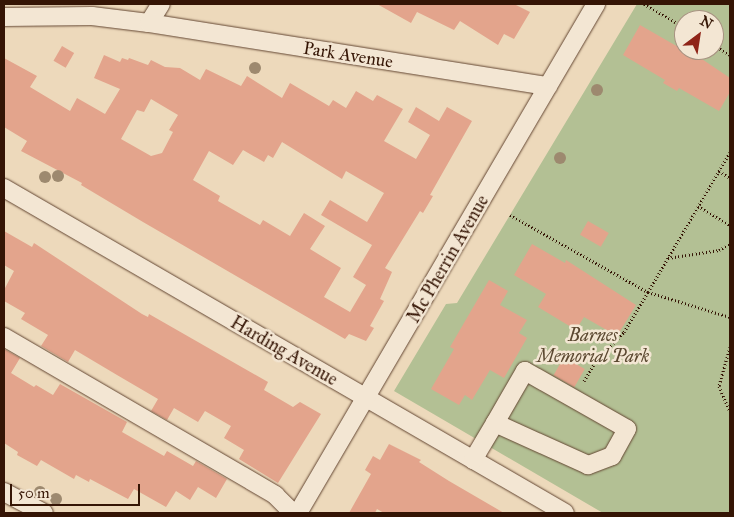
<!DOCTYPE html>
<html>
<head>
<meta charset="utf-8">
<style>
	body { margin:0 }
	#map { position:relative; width:734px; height:517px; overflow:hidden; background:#edd9bb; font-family:"IM FELL Great Primer",serif }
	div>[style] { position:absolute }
	.green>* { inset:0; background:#b3c094 }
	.building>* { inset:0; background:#e3a48c; transform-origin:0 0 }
	.path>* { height:3px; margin-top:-1.5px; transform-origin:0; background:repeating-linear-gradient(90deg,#351505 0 1px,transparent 0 3.5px) }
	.roads { filter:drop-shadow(0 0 1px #634632) drop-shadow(0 0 1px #634632) }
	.minor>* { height:18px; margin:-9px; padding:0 9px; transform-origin:9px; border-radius:9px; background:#f3e6d3 }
	.trees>* { width:12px; height:12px; margin:-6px; border-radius:50%; background:#9d896f }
	span { translate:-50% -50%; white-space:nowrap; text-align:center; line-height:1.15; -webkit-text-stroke:5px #f3e6d3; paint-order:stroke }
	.street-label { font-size:18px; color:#351505 }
	.park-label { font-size:18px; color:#5b4830; font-style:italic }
	.frame { position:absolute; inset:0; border:5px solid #351505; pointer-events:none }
	.north { position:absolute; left:674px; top:10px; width:50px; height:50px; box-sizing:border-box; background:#f3e6d3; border:1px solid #a79281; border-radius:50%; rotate:31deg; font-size:14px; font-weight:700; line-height:20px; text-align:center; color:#351505 }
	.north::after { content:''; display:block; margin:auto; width:18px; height:22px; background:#8f2418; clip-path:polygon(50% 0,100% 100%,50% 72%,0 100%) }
	.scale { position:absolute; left:10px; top:484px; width:130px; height:22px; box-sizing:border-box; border:2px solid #351505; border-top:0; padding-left:6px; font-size:15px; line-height:18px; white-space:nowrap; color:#351505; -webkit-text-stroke:4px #f3e6d3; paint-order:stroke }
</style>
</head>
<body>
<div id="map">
	<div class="green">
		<i style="clip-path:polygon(evenodd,637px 4px,730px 4px,730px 513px,603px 513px,394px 391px,446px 304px,457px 303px,637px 4px,684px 20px,714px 20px,714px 50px,684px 50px,684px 20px)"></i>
	</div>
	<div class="building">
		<i style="clip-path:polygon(377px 4px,514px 4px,530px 12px,514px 39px,504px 34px,498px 45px,460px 21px,454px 30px,417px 12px,411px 23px)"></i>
		<i style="clip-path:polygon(640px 25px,680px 48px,681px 45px,684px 50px,690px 51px,730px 78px,730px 92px,719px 111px,679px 88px,677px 91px,663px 83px,665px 80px,623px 55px)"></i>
		<i style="left:62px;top:46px;width:14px;height:17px;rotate:30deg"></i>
		<i style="clip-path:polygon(evenodd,104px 55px,120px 62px,122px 58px,128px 60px,129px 58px,148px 65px,151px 60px,165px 67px,180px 68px,200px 80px,206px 69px,241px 86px,247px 76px,282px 98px,290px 83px,329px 106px,333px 100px,346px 108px,356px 91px,373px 101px,377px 95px,403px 109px,384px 141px,416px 159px,430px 135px,408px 122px,416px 107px,439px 121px,447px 107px,472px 121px,430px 195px,433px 196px,423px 213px,420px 211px,385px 268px,392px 272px,380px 299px,384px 301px,370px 326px,374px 328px,366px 341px,349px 334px,345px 339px,143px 222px,81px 185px,82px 183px,21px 151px,27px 141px,4px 127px,4px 58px,37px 76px,30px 87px,70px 111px,77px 98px,105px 114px,120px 89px,94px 78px,104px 55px,151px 99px,178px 115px,169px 130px,173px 132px,162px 153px,151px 156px,121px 139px,137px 110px,144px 112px,151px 99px,104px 55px,282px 142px,342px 179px,346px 171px,384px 193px,367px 222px,330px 200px,321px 215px,372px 245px,353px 277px,366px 285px,350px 312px,324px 297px,341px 268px,310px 249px,325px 226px,304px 213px,290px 236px,263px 220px,260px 225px,218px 201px,220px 196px,193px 180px,209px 151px,233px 165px,243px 150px,264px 162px,268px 155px,273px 158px,282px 142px)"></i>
		<i style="left:588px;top:221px;width:24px;height:16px;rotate:30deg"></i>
		<i style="clip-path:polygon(4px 231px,32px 247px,34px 243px,142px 314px,148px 317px,149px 314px,268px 382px,264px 390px,293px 407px,300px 402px,321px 414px,278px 483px,239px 459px,244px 450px,224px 438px,231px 426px,205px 411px,198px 422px,174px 408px,167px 420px,151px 411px,158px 399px,117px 375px,75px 350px,68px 362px,41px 346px,48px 335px,21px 319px,25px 313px,4px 301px,4px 290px,14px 271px,4px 265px)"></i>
		<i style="clip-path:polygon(532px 244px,565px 263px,566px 260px,636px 305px,617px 336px,584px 317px,576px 330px,538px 307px,546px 294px,514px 275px)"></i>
		<i style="clip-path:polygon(489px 280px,508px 291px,500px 305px,527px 320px,519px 333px,527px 338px,504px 378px,490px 370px,472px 400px,465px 395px,459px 405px,431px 389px,454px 349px,450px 347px)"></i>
		<i style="clip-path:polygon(4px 349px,20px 358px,11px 373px,34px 387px,36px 385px,53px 395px,60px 384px,127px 422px,122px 432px,164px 456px,167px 451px,193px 466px,196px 461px,227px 479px,216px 498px,198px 487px,190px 500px,176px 491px,166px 507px,134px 489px,128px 499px,90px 479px,89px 482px,76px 475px,74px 479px,41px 460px,37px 466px,17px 455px,18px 452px,4px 443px)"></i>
		<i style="left:564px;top:357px;width:24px;height:21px;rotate:30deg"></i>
		<i style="clip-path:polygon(389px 444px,421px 460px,419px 462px,449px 481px,504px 513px,384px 513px,377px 509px,375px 513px,349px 513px,371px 474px,365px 470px,373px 456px,380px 460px)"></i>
	</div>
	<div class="path">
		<i style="left:644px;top:4px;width:46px;rotate:29.9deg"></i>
		<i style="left:714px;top:45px;width:19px;rotate:32deg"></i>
		<i style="left:719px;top:171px;width:13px;rotate:32deg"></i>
		<i style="left:698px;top:206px;width:37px;rotate:31deg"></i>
		<i style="left:510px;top:215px;width:158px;rotate:29.2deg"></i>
		<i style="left:648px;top:292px;width:162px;rotate:-59.6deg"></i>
		<i style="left:668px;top:258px;width:52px;rotate:-8.9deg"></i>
		<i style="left:719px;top:250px;width:13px;rotate:-29deg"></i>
		<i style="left:730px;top:347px;width:41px;rotate:105.8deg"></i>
		<i style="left:719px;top:386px;width:28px;rotate:67deg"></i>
		<i style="left:584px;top:381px;width:23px;rotate:-59deg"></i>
		<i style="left:596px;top:361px;width:40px;rotate:-46deg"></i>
		<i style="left:624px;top:332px;width:47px;rotate:-59deg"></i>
		<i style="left:648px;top:292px;width:86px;rotate:17deg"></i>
	</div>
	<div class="roads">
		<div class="minor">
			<i style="left:4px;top:17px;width:88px;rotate:-0.7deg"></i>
			<i style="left:92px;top:16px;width:57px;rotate:7deg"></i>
			<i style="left:149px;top:23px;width:22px;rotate:-58deg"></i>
			<i style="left:149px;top:23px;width:404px;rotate:9deg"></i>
			<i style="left:4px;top:188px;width:648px;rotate:30.08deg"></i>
			<i style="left:4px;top:337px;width:314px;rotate:30.2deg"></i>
			<i style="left:275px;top:495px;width:25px;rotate:45deg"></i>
			<i style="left:473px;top:460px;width:43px;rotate:-59.3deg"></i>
			<i style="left:495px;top:423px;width:60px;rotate:-60deg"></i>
			<i style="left:525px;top:371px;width:117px;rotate:29.6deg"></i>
			<i style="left:627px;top:429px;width:31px;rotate:119deg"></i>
			<i style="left:612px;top:456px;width:26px;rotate:159deg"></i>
			<i style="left:588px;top:465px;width:102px;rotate:-155.7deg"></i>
			<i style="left:4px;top:492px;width:45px;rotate:27.7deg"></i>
			<i style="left:298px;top:513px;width:590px;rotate:-59.65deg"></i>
		</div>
	</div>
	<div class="trees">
		<i style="left:255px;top:68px"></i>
		<i style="left:597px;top:90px"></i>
		<i style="left:560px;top:158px"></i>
		<i style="left:58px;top:176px"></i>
		<i style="left:45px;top:177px"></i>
		<i style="left:40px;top:492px"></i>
		<i style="left:56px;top:499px"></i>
	</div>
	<div class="street-label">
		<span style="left:348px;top:55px;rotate:9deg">Park Avenue</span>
		<span style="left:448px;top:259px;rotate:-60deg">Mc Pherrin Avenue</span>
		<span style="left:284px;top:351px;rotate:30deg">Harding Avenue</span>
	</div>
	<div class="park-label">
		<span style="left:593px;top:346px">Barnes<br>Memorial Park</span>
	</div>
	<div class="frame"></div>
	<div class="north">N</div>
	<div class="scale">50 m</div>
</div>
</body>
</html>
